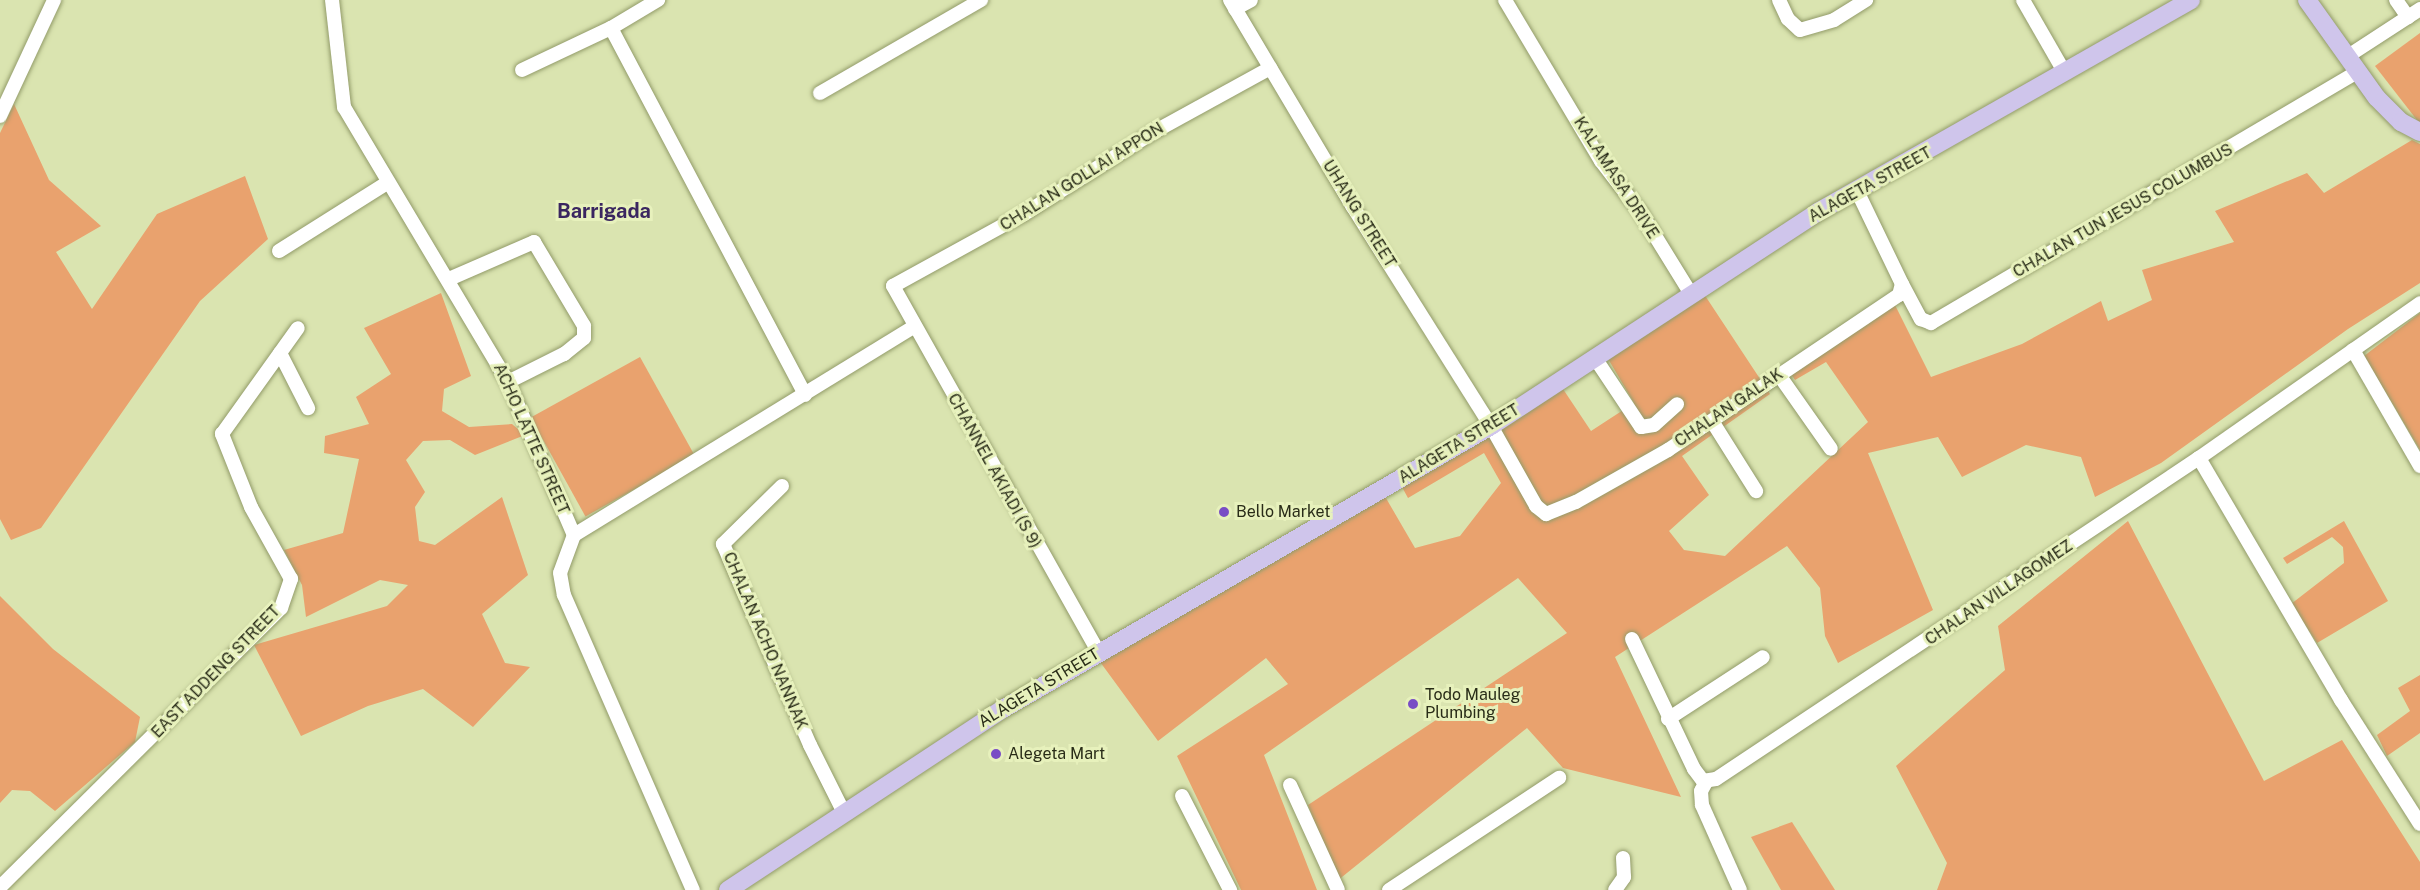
<!DOCTYPE html>
<html>
<head>
<meta charset="utf-8">
<style>
	body { margin:0 }
	#map { position:relative; width:2420px; height:890px; overflow:hidden; background:#dae4b0; font-family:"Public Sans",sans-serif }
	div>[style] { position:absolute }
	.green>* { inset:0; background:#e9a26e; transform-origin:0 0 }
	.roads { filter:drop-shadow(0 0 2px #929b69) drop-shadow(0 0 2px #929b69) }
	.minor>* { height:14px; margin:-7px; padding:0 7px; transform-origin:7px; border-radius:7px; background:#fff }
	.major>* { height:18px; margin:-9px; padding:0 9px; transform-origin:9px; border-radius:9px; background:#cfc5eb }
	.dots>* { width:16px; height:16px; translate:-50% -50%; box-sizing:border-box; border:3px solid #e7f1bc; border-radius:50% }
	span { translate:-50% -50%; white-space:nowrap; text-align:center; line-height:1.15; -webkit-text-stroke:6px #e7f1bc; paint-order:stroke }
	.street-label { font-size:16px; color:#292c18 }
	.poi-label { font-size:16px; color:#292c18 }
	.left { translate:0 -50%; text-align:left }
	.quarter-label { font-size:20px; color:#3a2660; font-weight:700 }
</style>
</head>
<body>
<div id="map">
	<div class="green">
		<i style="clip-path:polygon(2420px 33px,2420px 124px,2375px 66px)"></i>
		<i style="clip-path:polygon(14px 104px,49px 180px,101px 226px,56px 252px,92px 309px,157px 214px,245px 176px,268px 239px,200px 301px,41px 528px,11px 540px,0 519px,0 133px)"></i>
		<i style="clip-path:polygon(2412px 140px,2420px 144px,2420px 283px,2348px 329px,2161px 463px,2095px 497px,2081px 457px,2026px 445px,1962px 477px,1938px 437px,1868px 453px,1933px 610px,1838px 663px,1825px 636px,1820px 588px,1787px 546px,1615px 657px,1681px 797px,1563px 768px,1527px 728px,1337px 881px,1308px 805px,1567px 633px,1518px 578px,1264px 755px,1317px 890px,1241px 890px,1177px 756px,1288px 684px,1266px 658px,1158px 741px,1095px 655px,1383px 493px,1415px 548px,1460px 536px,1501px 483px,1484px 453px,1408px 498px,1402px 487px,1563px 389px,1591px 431px,1634px 403px,1607px 357px,1704px 294px,1770px 394px,1682px 456px,1709px 495px,1669px 531px,1684px 550px,1725px 556px,1868px 422px,1826px 362px,1795px 380px,1789px 371px,1894px 303px,1931px 377px,2022px 344px,2101px 301px,2108px 321px,2152px 300px,2142px 270px,2234px 242px,2215px 211px,2307px 173px,2324px 193px)"></i>
		<i style="clip-path:polygon(441px 293px,471px 376px,444px 389px,442px 411px,469px 427px,512px 424px,525px 435px,475px 455px,450px 440px,423px 441px,406px 460px,425px 492px,415px 507px,419px 541px,435px 545px,502px 497px,528px 575px,482px 614px,505px 663px,530px 667px,473px 727px,423px 689px,368px 706px,301px 736px,254px 645px,387px 606px,408px 585px,380px 580px,306px 617px,302px 585px,284px 550px,343px 533px,359px 459px,324px 453px,325px 436px,369px 424px,356px 397px,391px 374px,364px 328px)"></i>
		<i style="clip-path:polygon(2420px 313px,2420px 450px,2364px 356px)"></i>
		<i style="left:640px;top:357px;width:113px;height:125px;rotate:61deg"></i>
		<i style="clip-path:polygon(2128px 521px,2264px 781px,2342px 740px,2420px 862px,2420px 890px,1937px 890px,1947px 863px,1896px 766px,2005px 670px,1998px 626px)"></i>
		<i style="clip-path:polygon(2344px 521px,2388px 601px,2317px 643px,2291px 604px,2344px 563px,2343px 547px,2332px 537px,2287px 564px,2283px 558px)"></i>
		<i style="clip-path:polygon(0 596px,53px 649px,140px 717px,135px 742px,55px 811px,30px 791px,12px 790px,0 803px)"></i>
		<i style="clip-path:polygon(2420px 675px,2420px 733px,2387px 756px,2377px 735px,2410px 711px,2398px 688px)"></i>
		<i style="clip-path:polygon(1792px 822px,1835px 890px,1781px 890px,1751px 837px)"></i>
	</div>
	<div class="roads">
		<div class="minor">
			<i style="left:332px;top:0;width:108px;rotate:83.6deg"></i>
			<i style="left:344px;top:107px;width:320px;rotate:59.2deg"></i>
			<i style="left:508px;top:382px;width:167px;rotate:66.7deg"></i>
			<i style="left:574px;top:535px;width:40px;rotate:110.2deg"></i>
			<i style="left:560px;top:573px;width:22px;rotate:80deg"></i>
			<i style="left:564px;top:595px;width:322px;rotate:66.4deg"></i>
			<i style="left:1230px;top:0;width:241px;rotate:59.3deg"></i>
			<i style="left:1353px;top:207px;width:259px;rotate:57.8deg"></i>
			<i style="left:1491px;top:426px;width:92px;rotate:60.6deg"></i>
			<i style="left:1536px;top:506px;width:13px;rotate:39deg"></i>
			<i style="left:1546px;top:514px;width:32px;rotate:-22deg"></i>
			<i style="left:1576px;top:502px;width:106px;rotate:-29.5deg"></i>
			<i style="left:1668px;top:450px;width:278px;rotate:-33.9deg"></i>
			<i style="left:1899px;top:295px;width:11px;rotate:-75deg"></i>
			<i style="left:1902px;top:284px;width:101px;rotate:-115.8deg"></i>
			<i style="left:1505px;top:0;width:187px;rotate:59.2deg"></i>
			<i style="left:1601px;top:161px;width:66px;rotate:52.4deg"></i>
			<i style="left:1641px;top:213px;width:95px;rotate:58.3deg"></i>
			<i style="left:1779px;top:0;width:21px;rotate:65deg"></i>
			<i style="left:1788px;top:19px;width:16px;rotate:43deg"></i>
			<i style="left:1800px;top:30px;width:35px;rotate:-16deg"></i>
			<i style="left:1834px;top:20px;width:38px;rotate:-32deg"></i>
			<i style="left:2023px;top:0;width:84px;rotate:60.1deg"></i>
			<i style="left:2396px;top:0;width:21px;rotate:55deg"></i>
			<i style="left:1235px;top:9px;width:18px;rotate:-29deg"></i>
			<i style="left:611px;top:28px;width:415px;rotate:62.1deg"></i>
			<i style="left:2348px;top:56px;width:86px;rotate:-33.1deg"></i>
			<i style="left:522px;top:70px;width:98px;rotate:-25.3deg"></i>
			<i style="left:611px;top:28px;width:55px;rotate:-30.8deg"></i>
			<i style="left:820px;top:93px;width:186px;rotate:-30deg"></i>
			<i style="left:0;top:116px;width:128px;rotate:-65deg"></i>
			<i style="left:279px;top:251px;width:128px;rotate:-32.2deg"></i>
			<i style="left:449px;top:279px;width:93px;rotate:-23.5deg"></i>
			<i style="left:534px;top:242px;width:98px;rotate:59.2deg"></i>
			<i style="left:584px;top:326px;width:12px;rotate:90deg"></i>
			<i style="left:584px;top:338px;width:26px;rotate:141deg"></i>
			<i style="left:564px;top:354px;width:63px;rotate:153.4deg"></i>
			<i style="left:1902px;top:284px;width:40px;rotate:62deg"></i>
			<i style="left:1921px;top:319px;width:11px;rotate:22deg"></i>
			<i style="left:1931px;top:323px;width:496px;rotate:-30.5deg"></i>
			<i style="left:2353px;top:350px;width:134px;rotate:60deg"></i>
			<i style="left:280px;top:353px;width:62px;rotate:63deg"></i>
			<i style="left:1595px;top:358px;width:83px;rotate:56.3deg"></i>
			<i style="left:1641px;top:427px;width:13px;rotate:-9deg"></i>
			<i style="left:1654px;top:425px;width:31px;rotate:-42deg"></i>
			<i style="left:1779px;top:375px;width:90px;rotate:54.9deg"></i>
			<i style="left:1712px;top:421px;width:83px;rotate:57.8deg"></i>
			<i style="left:2199px;top:458px;width:281px;rotate:59.6deg"></i>
			<i style="left:2341px;top:700px;width:147px;rotate:57.5deg"></i>
			<i style="left:782px;top:486px;width:83px;rotate:135.5deg"></i>
			<i style="left:723px;top:544px;width:219px;rotate:66.6deg"></i>
			<i style="left:810px;top:745px;width:76px;rotate:63.4deg"></i>
			<i style="left:574px;top:535px;width:398px;rotate:-31.5deg"></i>
			<i style="left:1632px;top:639px;width:144px;rotate:64.5deg"></i>
			<i style="left:1694px;top:769px;width:15px;rotate:53deg"></i>
			<i style="left:1703px;top:781px;width:13px;rotate:-9deg"></i>
			<i style="left:1716px;top:779px;width:580px;rotate:-33.61deg"></i>
			<i style="left:2199px;top:458px;width:270px;rotate:-35deg"></i>
			<i style="left:1099px;top:653px;width:421px;rotate:-119.3deg"></i>
			<i style="left:893px;top:286px;width:149px;rotate:-28.8deg"></i>
			<i style="left:1024px;top:214px;width:151px;rotate:-32.3deg"></i>
			<i style="left:1152px;top:133px;width:135px;rotate:-28.8deg"></i>
			<i style="left:1668px;top:719px;width:113px;rotate:-33.1deg"></i>
			<i style="left:1706px;top:782px;width:10px;rotate:119deg"></i>
			<i style="left:1701px;top:791px;width:14px;rotate:86deg"></i>
			<i style="left:1702px;top:805px;width:93px;rotate:65.9deg"></i>
			<i style="left:1290px;top:785px;width:115px;rotate:65.4deg"></i>
			<i style="left:1182px;top:796px;width:106px;rotate:62.9deg"></i>
			<i style="left:0;top:887px;width:396px;rotate:-44.8deg"></i>
			<i style="left:281px;top:608px;width:31px;rotate:-71deg"></i>
			<i style="left:291px;top:579px;width:82px;rotate:-119.1deg"></i>
			<i style="left:251px;top:507px;width:79px;rotate:-111.7deg"></i>
			<i style="left:222px;top:434px;width:130px;rotate:-54.4deg"></i>
			<i style="left:1389px;top:890px;width:204px;rotate:-33.4deg"></i>
			<i style="left:1615px;top:890px;width:16px;rotate:-55deg"></i>
			<i style="left:1624px;top:877px;width:19px;rotate:-93deg"></i>
		</div>
		<div class="major">
			<i style="left:2307px;top:0;width:120px;rotate:54.5deg"></i>
			<i style="left:2377px;top:98px;width:34px;rotate:45deg"></i>
			<i style="left:2401px;top:122px;width:21px;rotate:28deg"></i>
			<i style="left:728px;top:890px;width:329px;rotate:-33.4deg"></i>
			<i style="left:1003px;top:709px;width:564px;rotate:-30.11deg"></i>
			<i style="left:1491px;top:426px;width:391px;rotate:-33.2deg"></i>
			<i style="left:1818px;top:212px;width:429px;rotate:-29.6deg"></i>
		</div>
	</div>
	<div class="dots">
		<i style="left:1224px;top:512px;background:#794dc5"></i>
		<i style="left:1413px;top:704px;background:#794dc5"></i>
		<i style="left:996px;top:754px;background:#794dc5"></i>
	</div>
	<div class="street-label">
		<span style="left:1082px;top:177px;rotate:-32deg">CHALAN GOLLAI APPON</span>
		<span style="left:1616px;top:178px;rotate:57deg">KALAMASA DRIVE</span>
		<span style="left:1870px;top:185px;rotate:-29deg">ALAGETA STREET</span>
		<span style="left:2123px;top:211px;rotate:-30deg">CHALAN TUN JESUS COLUMBUS</span>
		<span style="left:1359px;top:214px;rotate:58deg">UHANG STREET</span>
		<span style="left:1729px;top:408px;rotate:-34deg">CHALAN GALAK</span>
		<span style="left:531px;top:439px;rotate:66deg">ACHO LATTE STREET</span>
		<span style="left:1459px;top:444px;rotate:-31deg">ALAGETA STREET</span>
		<span style="left:994px;top:471px;rotate:61deg">CHANNEL AKIADI (S 9)</span>
		<span style="left:1999px;top:593px;rotate:-34deg">CHALAN VILLAGOMEZ</span>
		<span style="left:765px;top:641px;rotate:67deg">CHALAN ACHO NANNAK</span>
		<span style="left:216px;top:672px;rotate:-46deg">EAST ADDENG STREET</span>
		<span style="left:1039px;top:688px;rotate:-31deg">ALAGETA STREET</span>
	</div>
	<div class="poi-label">
		<span class="left" style="left:1236px;top:512px">Bello Market</span>
		<span class="left" style="left:1425px;top:704px">Todo Mauleg<br>Plumbing</span>
		<span class="left" style="left:1008px;top:754px">Alegeta Mart</span>
	</div>
	<div class="quarter-label">
		<span style="left:604px;top:211px">Barrigada</span>
	</div>
</div>
</body>
</html>
